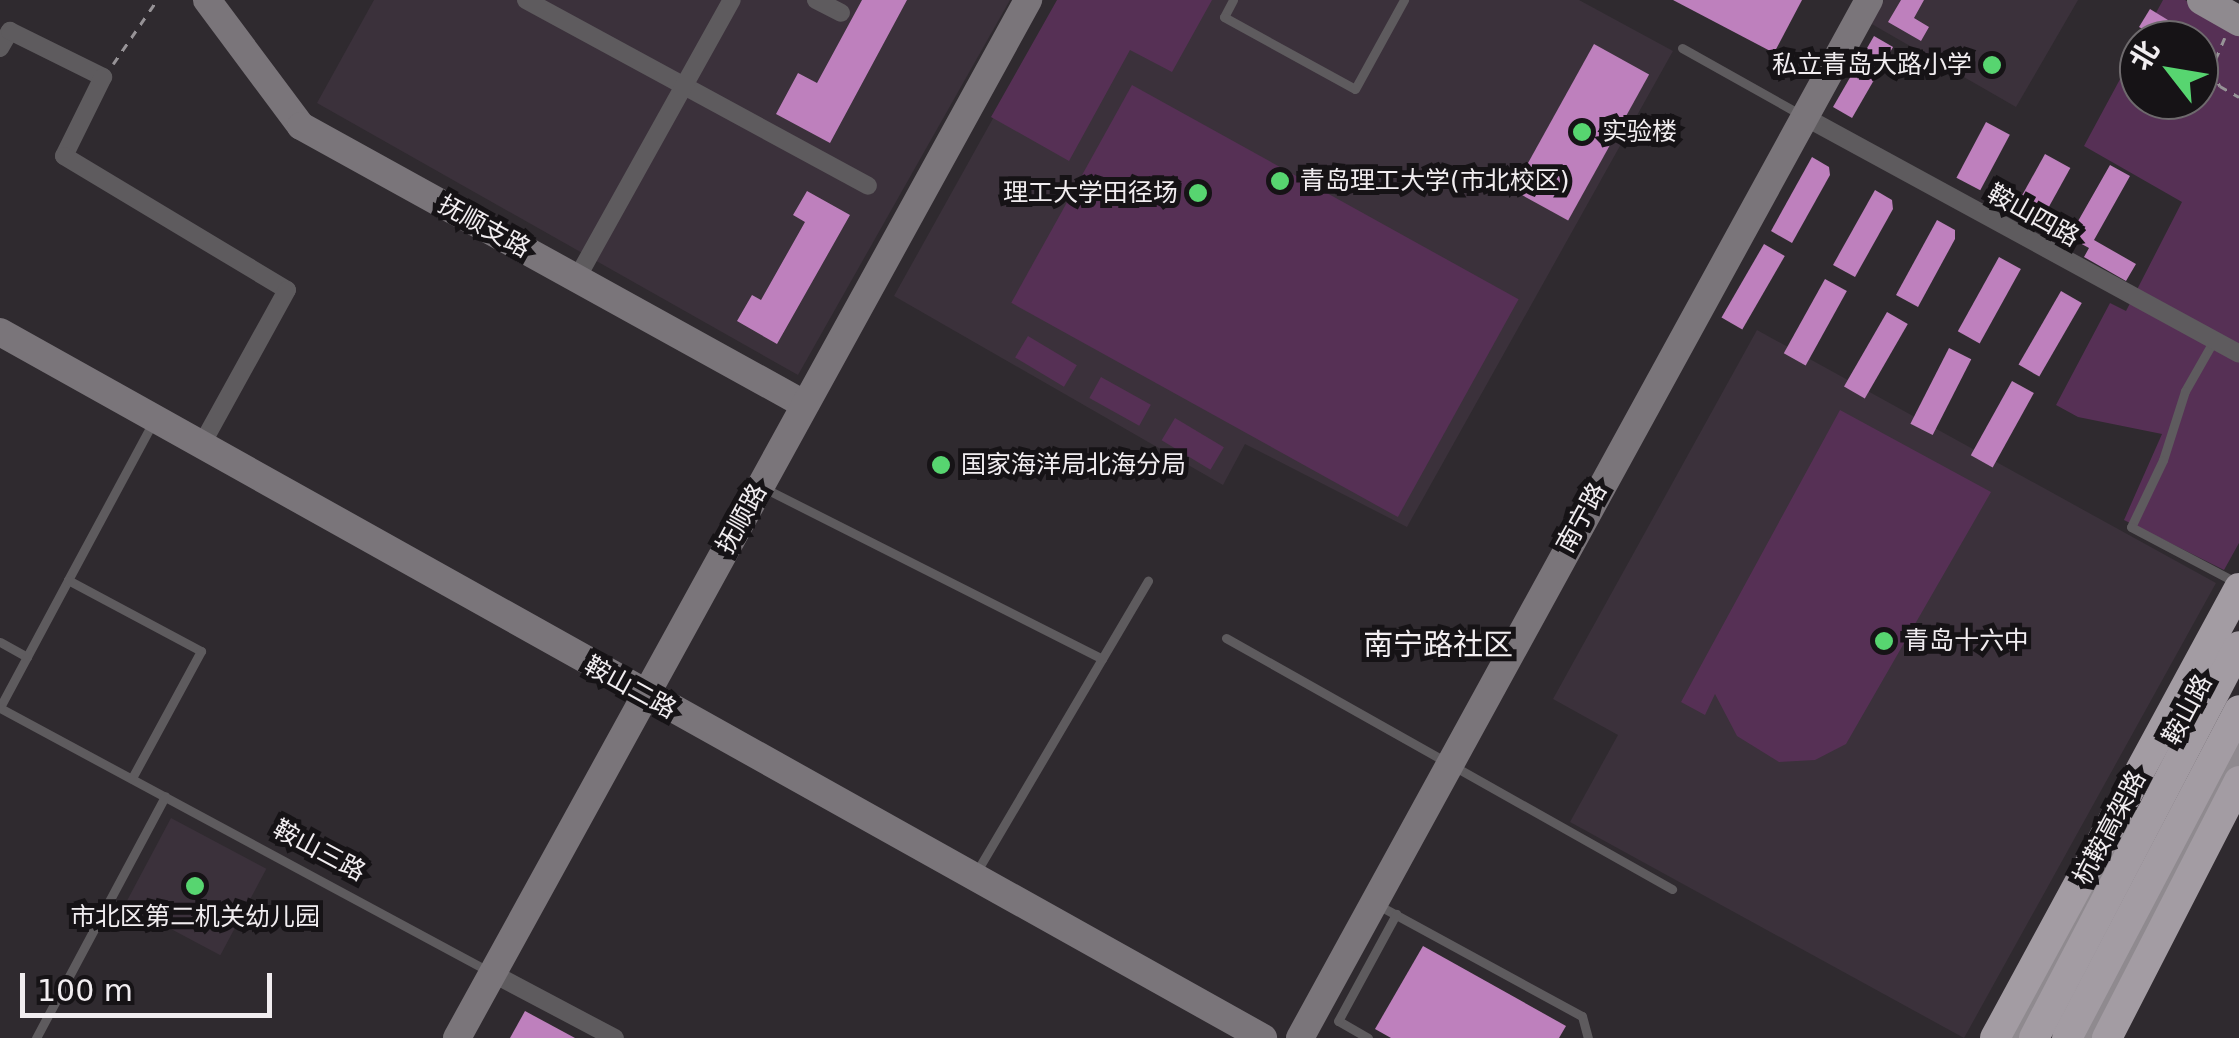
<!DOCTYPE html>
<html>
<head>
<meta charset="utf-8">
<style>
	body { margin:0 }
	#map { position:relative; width:2239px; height:1038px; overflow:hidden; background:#2f2a2f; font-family:"DejaVu Sans","Noto Sans SC",sans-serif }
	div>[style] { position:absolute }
	.built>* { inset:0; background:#3b313b; transform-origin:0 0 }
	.green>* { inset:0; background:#563055; transform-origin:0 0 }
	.building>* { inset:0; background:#be80bd; transform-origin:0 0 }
	.path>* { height:2.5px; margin-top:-1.25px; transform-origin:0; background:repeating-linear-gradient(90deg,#979397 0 8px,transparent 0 16px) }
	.lane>* { height:9px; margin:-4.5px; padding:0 4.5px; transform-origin:4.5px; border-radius:4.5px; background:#5e5b5e }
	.street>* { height:18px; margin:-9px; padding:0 9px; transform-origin:9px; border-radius:9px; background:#5e5b5e }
	.secondary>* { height:28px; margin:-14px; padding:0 14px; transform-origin:14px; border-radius:14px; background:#7a757a }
	.primary>* { height:30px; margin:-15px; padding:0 15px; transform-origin:15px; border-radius:15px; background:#8f8a8f }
	.highway>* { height:30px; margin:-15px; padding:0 15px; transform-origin:15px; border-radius:15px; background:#a39ca3 }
	.dots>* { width:28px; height:28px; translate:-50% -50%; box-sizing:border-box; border:5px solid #161316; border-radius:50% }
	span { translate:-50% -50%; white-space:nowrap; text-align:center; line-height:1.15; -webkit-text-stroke:10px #161316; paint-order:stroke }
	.poi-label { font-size:25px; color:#f1edf0 }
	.right { translate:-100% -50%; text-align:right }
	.left { translate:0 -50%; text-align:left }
	.street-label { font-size:25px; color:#f1edf0 }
	.quarter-label { font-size:30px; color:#f1edf0 }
	.north { position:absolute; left:2119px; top:20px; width:100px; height:100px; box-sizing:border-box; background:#161316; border:2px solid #6e6a6d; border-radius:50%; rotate:301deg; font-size:28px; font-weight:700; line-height:40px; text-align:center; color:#f1edf0 }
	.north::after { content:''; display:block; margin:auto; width:35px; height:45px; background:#57d570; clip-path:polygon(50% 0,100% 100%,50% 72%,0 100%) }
	.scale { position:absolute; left:20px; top:973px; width:252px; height:45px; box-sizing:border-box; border:5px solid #f1edf0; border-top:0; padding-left:12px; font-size:30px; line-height:35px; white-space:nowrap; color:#f1edf0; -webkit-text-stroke:8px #161316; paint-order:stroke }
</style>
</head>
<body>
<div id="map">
	<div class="built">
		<i style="clip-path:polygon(374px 0,1010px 0,798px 375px,317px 103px)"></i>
		<i style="clip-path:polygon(1059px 0,1579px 0,1673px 51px,1407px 527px,1245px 444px,1223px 485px,894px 296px)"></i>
		<i style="clip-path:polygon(1884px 0,2078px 0,2016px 107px,1870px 23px)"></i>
		<i style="clip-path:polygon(1757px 330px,2216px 583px,1964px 1038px,1570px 822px,1618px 735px,1553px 699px)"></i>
		<i style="left:171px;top:818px;width:108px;height:98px;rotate:28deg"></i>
	</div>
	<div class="green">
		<i style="clip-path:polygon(1057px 0,1212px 0,1172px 72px,1130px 50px,1069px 161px,991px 117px)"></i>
		<i style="clip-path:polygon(2163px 0,2185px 0,2239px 32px,2239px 543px,2224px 570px,2124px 520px,2162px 434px,2078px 417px,2056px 405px,2110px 303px,2126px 311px,2182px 202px,2084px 146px,2139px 44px,2139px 100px,2199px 100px,2199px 40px,2141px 40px)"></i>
		<i style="left:1132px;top:85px;width:442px;height:249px;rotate:29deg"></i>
		<i style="left:1028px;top:336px;width:57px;height:25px;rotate:31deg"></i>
		<i style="left:1101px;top:377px;width:57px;height:24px;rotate:29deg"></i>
		<i style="clip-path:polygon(1840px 410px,1991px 492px,1846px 744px,1815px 760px,1779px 762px,1737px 736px,1715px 694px,1705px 715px,1681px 702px)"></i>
		<i style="left:1175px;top:418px;width:57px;height:26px;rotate:31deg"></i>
	</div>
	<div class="building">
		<i style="clip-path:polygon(862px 0,907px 0,830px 143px,776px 114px,798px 73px,817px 83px)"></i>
		<i style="clip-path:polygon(1673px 0,1802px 0,1774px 53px)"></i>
		<i style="clip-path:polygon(1901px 0,1924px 0,1914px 18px,1929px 27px,1921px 41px,1888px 22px)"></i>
		<i style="clip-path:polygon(2150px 9px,2194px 36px,2192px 40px,2162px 40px,2139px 27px)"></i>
		<i style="left:1874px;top:36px;width:22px;height:82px;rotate:30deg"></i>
		<i style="left:1594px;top:44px;width:63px;height:167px;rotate:29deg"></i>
		<i style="left:1986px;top:122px;width:27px;height:63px;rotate:28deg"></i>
		<i style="left:2045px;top:154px;width:29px;height:63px;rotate:29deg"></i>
		<i style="clip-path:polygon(1812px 157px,1829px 167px,1830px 175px,1792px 243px,1771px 231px)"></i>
		<i style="clip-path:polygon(2110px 165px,2130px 176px,2094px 240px,2136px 264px,2126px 281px,2084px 257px,2089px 248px,2069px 237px)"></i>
		<i style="clip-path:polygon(1875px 190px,1892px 200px,1893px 209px,1855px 277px,1833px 265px)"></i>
		<i style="clip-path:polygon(807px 191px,850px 215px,777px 344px,737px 321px,752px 295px,761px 300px,805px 222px,793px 215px)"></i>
		<i style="clip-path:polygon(1937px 220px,1955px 230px,1955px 239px,1918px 307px,1896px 295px)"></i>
		<i style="left:1764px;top:244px;width:24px;height:85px;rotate:30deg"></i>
		<i style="left:1999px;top:257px;width:25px;height:85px;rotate:29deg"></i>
		<i style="left:1825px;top:279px;width:25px;height:85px;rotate:29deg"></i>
		<i style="left:2061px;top:291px;width:24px;height:85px;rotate:30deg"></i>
		<i style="left:1887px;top:312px;width:24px;height:86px;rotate:30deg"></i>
		<i style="left:1949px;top:348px;width:25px;height:85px;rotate:27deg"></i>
		<i style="left:2012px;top:381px;width:25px;height:85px;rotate:29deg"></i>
		<i style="clip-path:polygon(1423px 946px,1566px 1026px,1559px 1038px,1391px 1038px,1375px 1029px)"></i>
		<i style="clip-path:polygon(525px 1011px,575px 1038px,510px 1038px)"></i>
	</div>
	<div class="path">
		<i style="left:2225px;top:38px;width:34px;rotate:113deg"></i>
		<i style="left:2212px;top:69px;width:19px;rotate:65deg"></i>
		<i style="left:2220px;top:86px;width:22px;rotate:30deg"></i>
		<i style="left:113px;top:64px;width:78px;rotate:-55.5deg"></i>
	</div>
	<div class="lane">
		<i style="left:1233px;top:0;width:19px;rotate:118deg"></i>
		<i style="left:1224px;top:17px;width:149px;rotate:28.8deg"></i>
		<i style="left:1355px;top:89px;width:102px;rotate:-61.2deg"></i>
		<i style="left:1682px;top:48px;width:139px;rotate:29.3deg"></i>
		<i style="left:2214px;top:340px;width:59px;rotate:119.6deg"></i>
		<i style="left:2185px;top:391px;width:72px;rotate:107.7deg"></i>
		<i style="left:2163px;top:460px;width:74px;rotate:115.5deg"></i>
		<i style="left:2131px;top:527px;width:120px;rotate:27.8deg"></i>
		<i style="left:762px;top:487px;width:381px;rotate:26.8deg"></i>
		<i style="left:68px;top:580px;width:177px;rotate:-61.7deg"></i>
		<i style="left:1226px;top:638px;width:512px;rotate:29.37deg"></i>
		<i style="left:0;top:642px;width:31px;rotate:29deg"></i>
		<i style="left:0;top:707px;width:144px;rotate:-61.8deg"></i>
		<i style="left:68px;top:580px;width:151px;rotate:28.1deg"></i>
		<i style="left:201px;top:651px;width:145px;rotate:118.5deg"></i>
		<i style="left:0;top:708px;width:557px;rotate:28.31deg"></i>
		<i style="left:977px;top:871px;width:337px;rotate:-59.5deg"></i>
		<i style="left:1378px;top:905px;width:232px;rotate:28.6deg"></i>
		<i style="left:1582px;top:1016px;width:23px;rotate:75deg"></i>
		<i style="left:36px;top:1038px;width:274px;rotate:-61.9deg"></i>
		<i style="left:1368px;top:1038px;width:34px;rotate:-150deg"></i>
		<i style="left:1338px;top:1021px;width:122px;rotate:-61.5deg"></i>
	</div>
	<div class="street">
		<i style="left:526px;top:0;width:389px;rotate:28.5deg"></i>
		<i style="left:816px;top:0;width:28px;rotate:27deg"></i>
		<i style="left:0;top:48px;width:20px;rotate:-60deg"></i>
		<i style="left:10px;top:31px;width:104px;rotate:26.3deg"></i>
		<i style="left:103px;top:77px;width:88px;rotate:116.3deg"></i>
		<i style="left:64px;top:156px;width:260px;rotate:31deg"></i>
		<i style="left:287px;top:290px;width:178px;rotate:118.9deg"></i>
		<i style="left:1805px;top:117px;width:494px;rotate:28.6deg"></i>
		<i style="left:577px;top:278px;width:318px;rotate:-60.9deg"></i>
		<i style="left:492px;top:973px;width:139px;rotate:27.9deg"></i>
	</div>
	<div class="secondary">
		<i style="left:207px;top:0;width:157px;rotate:53.3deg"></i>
		<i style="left:301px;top:126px;width:575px;rotate:28.93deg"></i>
		<i style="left:0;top:332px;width:1447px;rotate:29.2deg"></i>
		<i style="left:457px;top:1038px;width:1185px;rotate:-61.18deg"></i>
		<i style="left:1300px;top:1038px;width:1184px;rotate:-61.27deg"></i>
	</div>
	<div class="primary">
		<i style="left:2202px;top:0;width:43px;rotate:29.6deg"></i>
		<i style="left:2016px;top:1038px;width:243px;rotate:-62.3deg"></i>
		<i style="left:2083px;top:1038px;width:328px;rotate:-61.6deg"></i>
	</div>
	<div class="highway">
		<i style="left:1995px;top:1038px;width:512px;rotate:-61.53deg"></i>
		<i style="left:2034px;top:1038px;width:442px;rotate:-62.4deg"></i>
		<i style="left:2067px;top:1038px;width:370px;rotate:-62.3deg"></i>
		<i style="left:2107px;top:1038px;width:289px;rotate:-62.8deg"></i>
	</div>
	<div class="dots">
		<i style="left:1992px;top:65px;background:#57d570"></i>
		<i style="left:1582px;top:132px;background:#57d570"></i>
		<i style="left:1280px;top:181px;background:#57d570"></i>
		<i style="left:1198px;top:193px;background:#57d570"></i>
		<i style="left:941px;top:465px;background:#57d570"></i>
		<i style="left:1884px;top:641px;background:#57d570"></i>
		<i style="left:195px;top:886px;background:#57d570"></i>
	</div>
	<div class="poi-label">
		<span class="right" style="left:1972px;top:65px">私立青岛大路小学</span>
		<span class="left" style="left:1602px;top:132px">实验楼</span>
		<span class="left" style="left:1300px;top:181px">青岛理工大学(市北校区)</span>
		<span class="right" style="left:1178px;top:193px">理工大学田径场</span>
		<span class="left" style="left:961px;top:465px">国家海洋局北海分局</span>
		<span class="left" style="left:1904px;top:641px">青岛十六中</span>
		<span style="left:195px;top:917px">市北区第二机关幼儿园</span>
	</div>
	<div class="street-label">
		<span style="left:2033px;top:216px;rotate:29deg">鞍山四路</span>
		<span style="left:484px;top:227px;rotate:29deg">抚顺支路</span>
		<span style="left:1582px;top:518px;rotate:-61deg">南宁路</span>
		<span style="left:742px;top:519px;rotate:-61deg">抚顺路</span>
		<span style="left:630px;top:688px;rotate:29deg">鞍山二路</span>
		<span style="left:2188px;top:710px;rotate:-62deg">鞍山路</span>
		<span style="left:2110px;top:828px;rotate:-62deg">杭鞍高架路</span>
		<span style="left:319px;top:851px;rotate:28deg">鞍山三路</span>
	</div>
	<div class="quarter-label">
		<span style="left:1438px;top:645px">南宁路社区</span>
	</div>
	<div class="north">北</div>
	<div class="scale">100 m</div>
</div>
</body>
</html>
